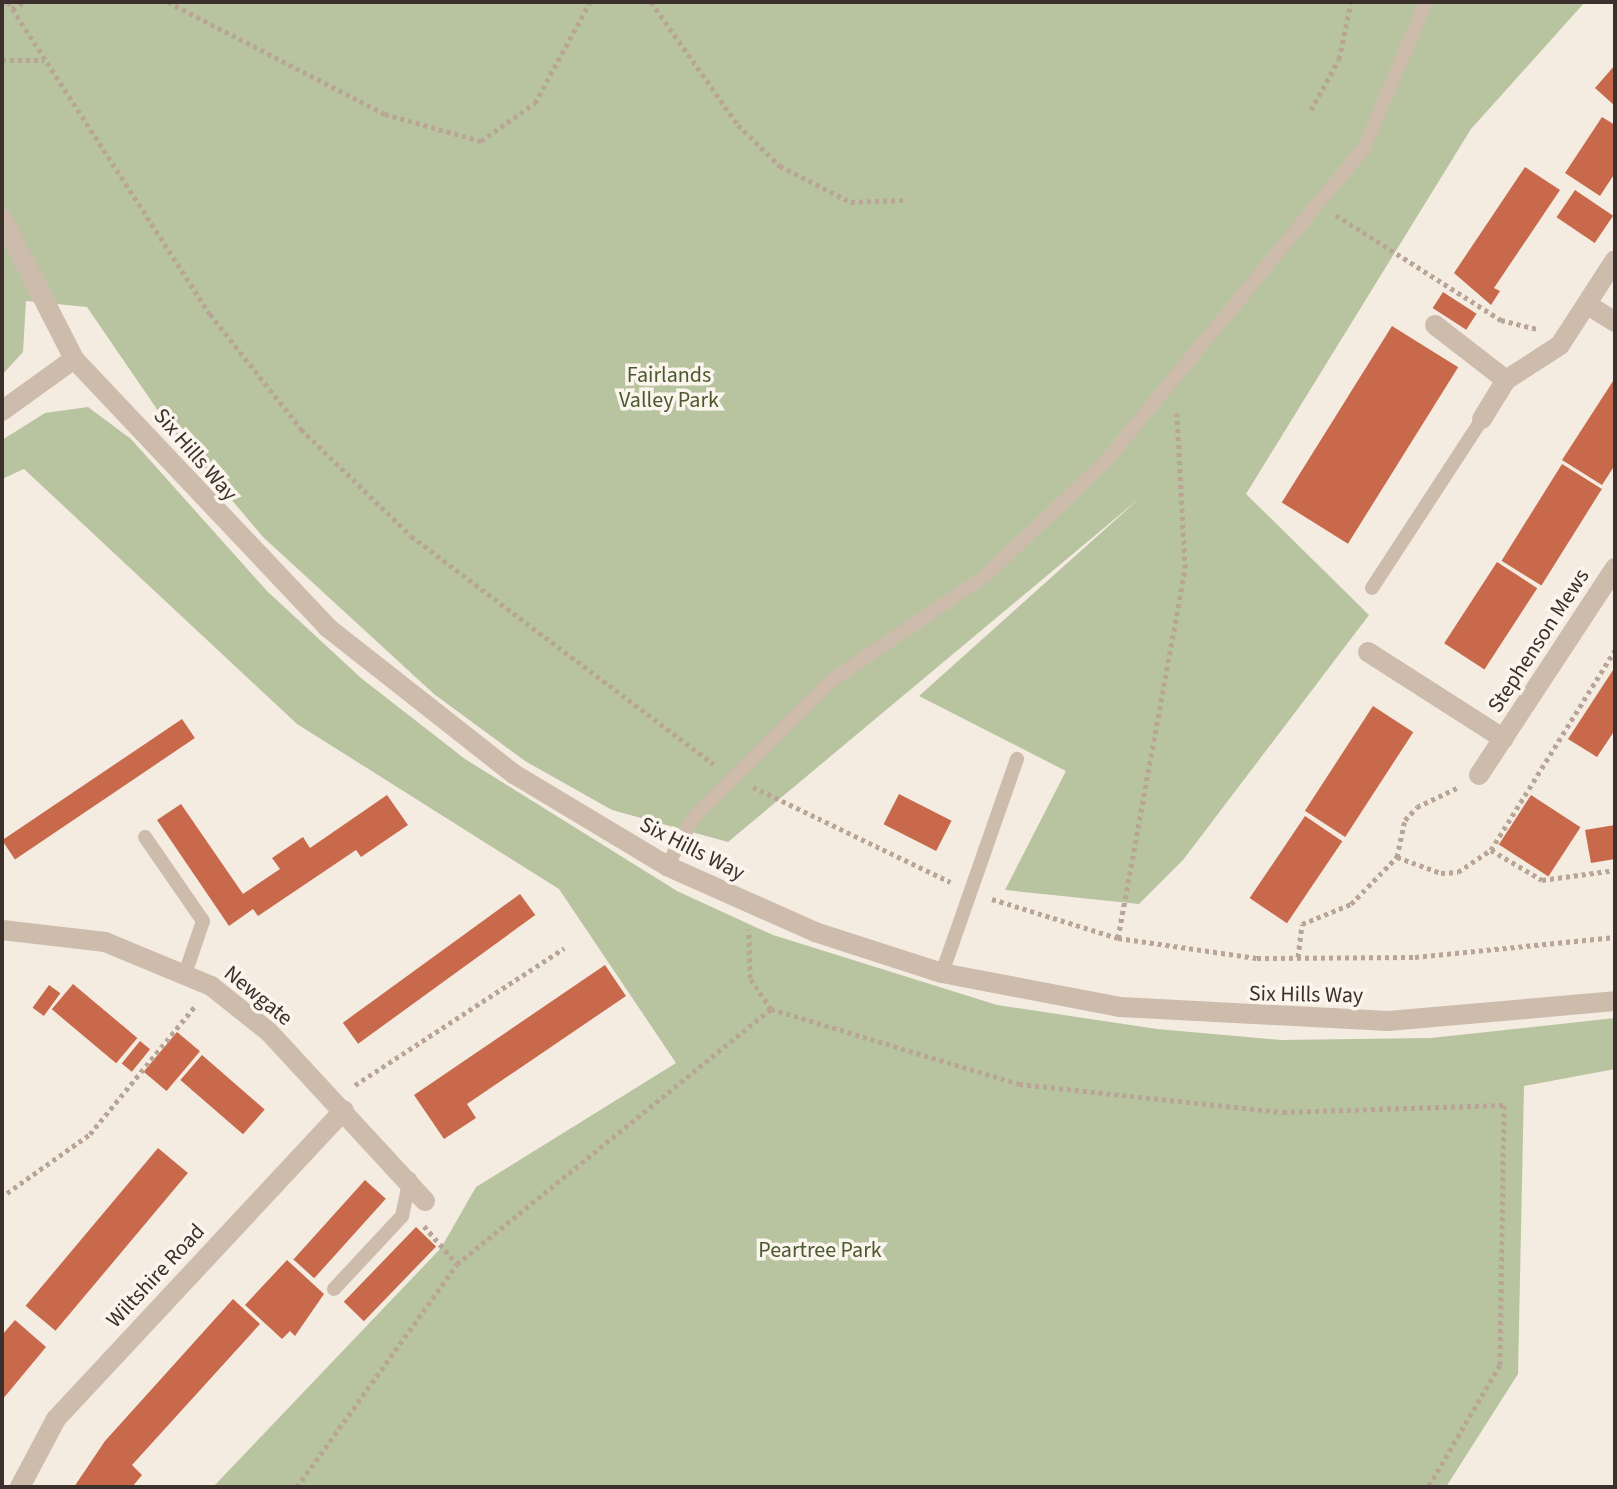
<!DOCTYPE html>
<html>
<head>
<meta charset="utf-8">
<style>
	body { margin:0 }
	#map { position:relative; width:1617px; height:1489px; overflow:hidden; background:#f4ebe1; font-family:"Source Sans 3",sans-serif }
	div>[style] { position:absolute }
	.green>* { inset:0; background:#b8c4a0 }
	.building>* { inset:0; background:#c8694b; transform-origin:0 0 }
	.path>* { height:5px; margin-top:-2.5px; transform-origin:0; background:repeating-linear-gradient(90deg,#b9a596 0 4px,transparent 0 8px) }
	.service>* { height:14px; margin:-7px; padding:0 7px; transform-origin:7px; border-radius:7px; background:#cdbbac }
	.minor>* { height:20px; margin:-10px; padding:0 10px; transform-origin:10px; border-radius:10px; background:#cdbbac }
	.tertiary>* { height:20px; margin:-10px; padding:0 10px; transform-origin:10px; border-radius:10px; background:#cdbbac }
	span { translate:-50% -50%; white-space:nowrap; text-align:center; line-height:1.15; -webkit-text-stroke:7px #fbf5ee; paint-order:stroke }
	.park-label { font-size:22px; color:#4a5a2e }
	.street-label { font-size:22px; color:#3b302b }
	.frame { position:absolute; inset:0; border:4px solid #3b302b; pointer-events:none }
</style>
</head>
<body>
<div id="map">
	<div class="green">
		<i style="clip-path:polygon(2px 2px,1585px 2px,1471px 129px,1246px 494px,1369px 615px,1183px 860px,1139px 904px,1005px 890px,1066px 771px,919px 696px,1141px 497px,728px 842px,612px 810px,525px 761px,434px 694px,263px 537px,165px 421px,87px 307px,26px 301px,23px 352px,2px 375px)"></i>
		<i style="clip-path:polygon(88px 407px,131px 439px,267px 591px,361px 678px,465px 759px,677px 891px,773px 935px,997px 1005px,1157px 1029px,1281px 1040px,1431px 1038px,1615px 1018px,1615px 1069px,1524px 1086px,1518px 1374px,1446px 1487px,213px 1487px,441px 1248px,476px 1187px,676px 1063px,559px 889px,297px 724px,24px 469px,2px 479px,2px 440px,45px 413px)"></i>
	</div>
	<div class="building">
		<i style="clip-path:polygon(1615px 65px,1615px 106px,1595px 88px)"></i>
		<i style="clip-path:polygon(1602px 117px,1615px 125px,1615px 173px,1600px 196px,1565px 173px)"></i>
		<i style="clip-path:polygon(1525px 167px,1560px 190px,1494px 288px,1500px 291px,1491px 305px,1454px 273px)"></i>
		<i style="left:1575px;top:190px;width:46px;height:33px;rotate:34deg"></i>
		<i style="left:1443px;top:292px;width:40px;height:19px;rotate:33deg"></i>
		<i style="left:1392px;top:326px;width:78px;height:208px;rotate:32deg"></i>
		<i style="clip-path:polygon(1615px 378px,1615px 465px,1602px 485px,1562px 460px)"></i>
		<i style="left:1562px;top:464px;width:47px;height:114px;rotate:32deg"></i>
		<i style="left:1497px;top:562px;width:48px;height:97px;rotate:33deg"></i>
		<i style="clip-path:polygon(1615px 667px,1615px 730px,1597px 757px,1568px 739px)"></i>
		<i style="left:1373px;top:706px;width:48px;height:125px;rotate:33deg"></i>
		<i style="left:182px;top:719px;width:23px;height:217px;rotate:56deg"></i>
		<i style="left:899px;top:794px;width:59px;height:34px;rotate:27deg"></i>
		<i style="clip-path:polygon(387px 795px,408px 825px,361px 857px,356px 850px,258px 916px,253px 909px,229px 926px,157px 820px,181px 804px,243px 894px,280px 869px,272px 858px,303px 837px,310px 848px)"></i>
		<i style="left:1531px;top:795px;width:59px;height:59px;rotate:33deg"></i>
		<i style="left:1305px;top:816px;width:45px;height:99px;rotate:34deg"></i>
		<i style="clip-path:polygon(1615px 825px,1615px 859px,1591px 863px,1585px 830px)"></i>
		<i style="left:520px;top:894px;width:26px;height:219px;rotate:54deg"></i>
		<i style="clip-path:polygon(605px 965px,626px 996px,467px 1104px,476px 1118px,444px 1139px,414px 1095px)"></i>
		<i style="left:73px;top:984px;width:84px;height:33px;rotate:40deg"></i>
		<i style="left:49px;top:985px;width:14px;height:28px;rotate:36deg"></i>
		<i style="left:177px;top:1032px;width:30px;height:52px;rotate:40deg"></i>
		<i style="left:140px;top:1041px;width:13px;height:29px;rotate:39deg"></i>
		<i style="left:202px;top:1055px;width:83px;height:33px;rotate:41deg"></i>
		<i style="left:158px;top:1148px;width:39px;height:206px;rotate:40deg"></i>
		<i style="left:365px;top:1180px;width:28px;height:107px;rotate:42deg"></i>
		<i style="left:416px;top:1227px;width:28px;height:104px;rotate:44deg"></i>
		<i style="clip-path:polygon(287px 1260px,324px 1294px,295px 1336px,290px 1331px,282px 1339px,245px 1305px)"></i>
		<i style="clip-path:polygon(233px 1299px,260px 1324px,132px 1465px,142px 1475px,132px 1487px,74px 1487px,105px 1441px)"></i>
		<i style="clip-path:polygon(15px 1320px,46px 1347px,2px 1400px,2px 1335px)"></i>
	</div>
	<div class="path">
		<i style="left:8px;top:2px;width:372px;rotate:57.1deg"></i>
		<i style="left:210px;top:314px;width:147px;rotate:51.6deg"></i>
		<i style="left:301px;top:429px;width:153px;rotate:44.2deg"></i>
		<i style="left:411px;top:536px;width:379px;rotate:37deg"></i>
		<i style="left:168px;top:2px;width:244px;rotate:27.3deg"></i>
		<i style="left:385px;top:114px;width:100px;rotate:15.7deg"></i>
		<i style="left:481px;top:141px;width:66px;rotate:-35.1deg"></i>
		<i style="left:535px;top:103px;width:115px;rotate:-61.4deg"></i>
		<i style="left:651px;top:2px;width:151px;rotate:54.7deg"></i>
		<i style="left:738px;top:125px;width:59px;rotate:44.3deg"></i>
		<i style="left:780px;top:166px;width:80px;rotate:26.9deg"></i>
		<i style="left:851px;top:202px;width:52px;rotate:-2.2deg"></i>
		<i style="left:12px;top:9px;width:14px;rotate:-30deg"></i>
		<i style="left:2px;top:60px;width:42px"></i>
		<i style="left:1311px;top:110px;width:58px;rotate:-61.2deg"></i>
		<i style="left:1339px;top:59px;width:58px;rotate:-78.1deg"></i>
		<i style="left:1336px;top:215px;width:196px;rotate:32.5deg"></i>
		<i style="left:1501px;top:320px;width:38px;rotate:14deg"></i>
		<i style="left:753px;top:787px;width:219px;rotate:25.7deg"></i>
		<i style="left:1491px;top:850px;width:59px;rotate:30.5deg"></i>
		<i style="left:1542px;top:880px;width:74px;rotate:-7.8deg"></i>
		<i style="left:1397px;top:857px;width:47px;rotate:20deg"></i>
		<i style="left:1441px;top:873px;width:17px;rotate:-3deg"></i>
		<i style="left:1458px;top:872px;width:40px;rotate:-34deg"></i>
		<i style="left:1491px;top:850px;width:235px;rotate:-58.2deg"></i>
		<i style="left:992px;top:899px;width:132px;rotate:17.2deg"></i>
		<i style="left:1118px;top:938px;width:140px;rotate:8.2deg"></i>
		<i style="left:1257px;top:958px;width:158px;rotate:-0.4deg"></i>
		<i style="left:1415px;top:957px;width:201px;rotate:-5.7deg"></i>
		<i style="left:1118px;top:938px;width:376px;rotate:-79.7deg"></i>
		<i style="left:1185px;top:568px;width:155px;rotate:-93deg"></i>
		<i style="left:1298px;top:957px;width:33px;rotate:-83deg"></i>
		<i style="left:1302px;top:924px;width:53px;rotate:-22.2deg"></i>
		<i style="left:1351px;top:904px;width:66px;rotate:-45.6deg"></i>
		<i style="left:1397px;top:857px;width:38px;rotate:-78deg"></i>
		<i style="left:1405px;top:820px;width:18px;rotate:-47deg"></i>
		<i style="left:1417px;top:807px;width:47px;rotate:-25.5deg"></i>
		<i style="left:771px;top:1009px;width:259px;rotate:16.8deg"></i>
		<i style="left:1019px;top:1084px;width:265px;rotate:6.1deg"></i>
		<i style="left:1283px;top:1112px;width:221px;rotate:-1.8deg"></i>
		<i style="left:1504px;top:1105px;width:260px;rotate:90.9deg"></i>
		<i style="left:1500px;top:1365px;width:142px;rotate:120.5deg"></i>
		<i style="left:355px;top:1085px;width:250px;rotate:-33.2deg"></i>
		<i style="left:7px;top:1193px;width:102px;rotate:-35.4deg"></i>
		<i style="left:90px;top:1134px;width:166px;rotate:-50.6deg"></i>
		<i style="left:424px;top:1226px;width:50px;rotate:49deg"></i>
		<i style="left:297px;top:1487px;width:274px;rotate:-54.3deg"></i>
		<i style="left:457px;top:1264px;width:405px;rotate:-39.1deg"></i>
		<i style="left:771px;top:1009px;width:37px;rotate:-124deg"></i>
		<i style="left:750px;top:978px;width:49px;rotate:-91.2deg"></i>
	</div>
	<div class="service">
		<i style="left:1372px;top:588px;width:202px;rotate:-56.9deg"></i>
		<i style="left:145px;top:837px;width:102px;rotate:55.4deg"></i>
		<i style="left:203px;top:921px;width:56px;rotate:108.8deg"></i>
		<i style="left:667px;top:866px;width:56px;rotate:-61.1deg"></i>
		<i style="left:694px;top:817px;width:194px;rotate:-44.8deg"></i>
		<i style="left:832px;top:680px;width:185px;rotate:-34.2deg"></i>
		<i style="left:985px;top:576px;width:166px;rotate:-43.5deg"></i>
		<i style="left:1105px;top:462px;width:407px;rotate:-50.5deg"></i>
		<i style="left:1364px;top:148px;width:159px;rotate:-67deg"></i>
		<i style="left:942px;top:973px;width:227px;rotate:-70.7deg"></i>
		<i style="left:334px;top:1289px;width:100px;rotate:-47deg"></i>
		<i style="left:402px;top:1216px;width:38px;rotate:-78deg"></i>
	</div>
	<div class="minor">
		<i style="left:1588px;top:305px;width:32px;rotate:32deg"></i>
		<i style="left:1435px;top:325px;width:90px;rotate:37.8deg"></i>
		<i style="left:1482px;top:419px;width:46px;rotate:-58.4deg"></i>
		<i style="left:1506px;top:380px;width:64px;rotate:-32.9deg"></i>
		<i style="left:1560px;top:345px;width:101px;rotate:-57.1deg"></i>
		<i style="left:1368px;top:652px;width:161px;rotate:32.6deg"></i>
		<i style="left:1479px;top:775px;width:248px;rotate:-56.7deg"></i>
		<i style="left:2px;top:930px;width:104px;rotate:6.6deg"></i>
		<i style="left:105px;top:942px;width:115px;rotate:22.5deg"></i>
		<i style="left:211px;top:986px;width:74px;rotate:38.4deg"></i>
		<i style="left:269px;top:1032px;width:230px;rotate:47.3deg"></i>
		<i style="left:20px;top:1487px;width:77px;rotate:-62.1deg"></i>
		<i style="left:56px;top:1419px;width:422px;rotate:-47deg"></i>
	</div>
	<div class="tertiary">
		<i style="left:2px;top:218px;width:158px;rotate:62.9deg"></i>
		<i style="left:74px;top:359px;width:369px;rotate:46.6deg"></i>
		<i style="left:327px;top:627px;width:238px;rotate:38.2deg"></i>
		<i style="left:514px;top:774px;width:179px;rotate:31deg"></i>
		<i style="left:667px;top:866px;width:162px;rotate:24deg"></i>
		<i style="left:815px;top:932px;width:133px;rotate:17.9deg"></i>
		<i style="left:942px;top:973px;width:182px;rotate:10.8deg"></i>
		<i style="left:1121px;top:1007px;width:267px;rotate:3deg"></i>
		<i style="left:1388px;top:1021px;width:228px;rotate:-5deg"></i>
		<i style="left:2px;top:411px;width:89px;rotate:-35.8deg"></i>
	</div>
	<div class="park-label">
		<span style="left:669px;top:388px">Fairlands<br>Valley Park</span>
		<span style="left:820px;top:1251px">Peartree Park</span>
	</div>
	<div class="street-label">
		<span style="left:195px;top:455px;rotate:49deg">Six Hills Way</span>
		<span style="left:1539px;top:641px;rotate:-57deg">Stephenson Mews</span>
		<span style="left:692px;top:849px;rotate:27deg">Six Hills Way</span>
		<span style="left:1306px;top:995px;rotate:1deg">Six Hills Way</span>
		<span style="left:258px;top:996px;rotate:39deg">Newgate</span>
		<span style="left:156px;top:1276px;rotate:-47deg">Wiltshire Road</span>
	</div>
	<div class="frame"></div>
</div>
</body>
</html>
